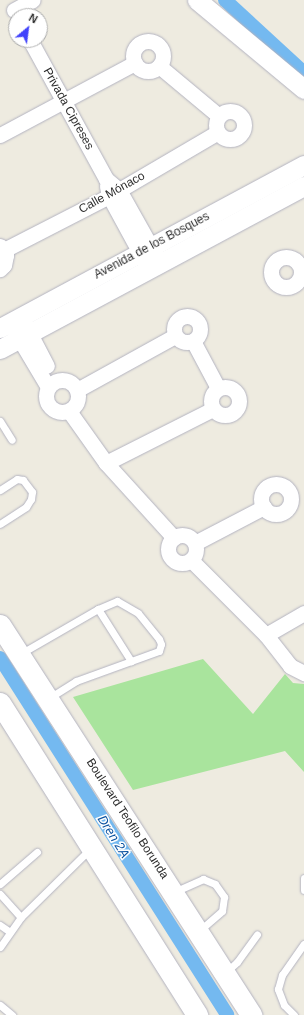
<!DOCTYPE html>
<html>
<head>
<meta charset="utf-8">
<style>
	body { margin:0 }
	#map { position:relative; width:304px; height:1015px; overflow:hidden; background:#eeebe0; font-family:Helvetica,sans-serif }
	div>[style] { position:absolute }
	.green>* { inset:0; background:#a9e49d }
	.canal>* { height:14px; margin:-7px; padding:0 7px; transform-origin:7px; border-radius:7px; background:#74b9f0 }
	.roads { filter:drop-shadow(0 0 1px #b3b3c0) drop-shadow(0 0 1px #b3b3c0) }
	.service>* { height:7px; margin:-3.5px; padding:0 3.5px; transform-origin:3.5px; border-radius:3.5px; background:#fff }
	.minor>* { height:15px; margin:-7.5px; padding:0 7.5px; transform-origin:7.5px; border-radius:7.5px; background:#fff }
	.minor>.ring { margin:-7.5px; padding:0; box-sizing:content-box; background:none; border:15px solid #fff; border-radius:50% }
	.tertiary>* { height:19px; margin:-9.5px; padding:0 9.5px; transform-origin:9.5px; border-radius:9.5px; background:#fff }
	.secondary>* { height:21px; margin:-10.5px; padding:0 10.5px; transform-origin:10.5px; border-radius:10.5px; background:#fff }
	span { translate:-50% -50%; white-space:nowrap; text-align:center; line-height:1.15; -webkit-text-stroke:3px #fff; paint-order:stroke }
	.street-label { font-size:12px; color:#2d2d2d }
	.water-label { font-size:13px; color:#0d54a1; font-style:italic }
	.north { position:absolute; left:8px; top:8px; width:40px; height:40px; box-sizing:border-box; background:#fff; border:1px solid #ababab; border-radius:50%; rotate:29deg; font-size:11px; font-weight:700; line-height:16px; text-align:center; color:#2d2d2d }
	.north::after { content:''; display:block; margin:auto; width:14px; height:18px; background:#4143fb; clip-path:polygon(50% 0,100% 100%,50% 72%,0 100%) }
</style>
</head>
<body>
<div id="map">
	<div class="green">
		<i style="clip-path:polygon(203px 659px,253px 714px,285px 674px,293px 683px,304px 684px,304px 772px,285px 751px,133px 790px,73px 697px)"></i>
	</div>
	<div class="canal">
		<i style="left:225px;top:0;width:108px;rotate:42.7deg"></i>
		<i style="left:0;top:658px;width:423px;rotate:57.5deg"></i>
	</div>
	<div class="roads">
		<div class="service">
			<i style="left:0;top:421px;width:22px;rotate:58deg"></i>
			<i style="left:0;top:490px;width:20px;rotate:-33deg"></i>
			<i style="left:17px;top:479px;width:6px;rotate:9deg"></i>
			<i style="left:23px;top:480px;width:15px;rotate:53deg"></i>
			<i style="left:32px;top:492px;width:7px;rotate:98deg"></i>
			<i style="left:31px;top:499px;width:9px;rotate:122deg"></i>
			<i style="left:26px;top:507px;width:31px;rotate:147deg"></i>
			<i style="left:20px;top:654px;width:90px;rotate:-30deg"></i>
			<i style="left:49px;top:698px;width:32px;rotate:-32deg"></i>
			<i style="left:76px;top:681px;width:88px;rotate:-19.9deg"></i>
			<i style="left:159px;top:651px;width:7px;rotate:-74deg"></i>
			<i style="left:161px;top:644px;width:5px;rotate:-112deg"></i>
			<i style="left:159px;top:639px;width:33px;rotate:-129deg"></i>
			<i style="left:138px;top:613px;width:24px;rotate:-150deg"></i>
			<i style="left:117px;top:601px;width:21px;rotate:157deg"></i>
			<i style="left:98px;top:609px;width:62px;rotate:57.6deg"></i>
			<i style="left:304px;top:878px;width:12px;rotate:90deg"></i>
			<i style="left:0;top:884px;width:49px;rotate:-40.9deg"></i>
			<i style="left:174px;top:892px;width:32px;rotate:-24deg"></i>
			<i style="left:203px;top:879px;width:13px;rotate:23deg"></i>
			<i style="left:215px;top:884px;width:16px;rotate:55deg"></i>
			<i style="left:224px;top:897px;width:14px;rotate:98deg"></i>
			<i style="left:222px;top:911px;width:30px;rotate:139deg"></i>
			<i style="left:0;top:894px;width:31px;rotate:48deg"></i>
			<i style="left:0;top:925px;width:12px;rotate:35deg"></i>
			<i style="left:0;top:947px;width:37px;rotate:-55deg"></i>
			<i style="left:21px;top:917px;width:97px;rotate:-44.6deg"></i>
			<i style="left:226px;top:972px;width:15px;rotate:-42deg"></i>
			<i style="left:237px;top:962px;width:34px;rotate:-54deg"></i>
			<i style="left:0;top:1005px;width:16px;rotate:40deg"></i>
			<i style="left:294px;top:1015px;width:14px;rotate:-135deg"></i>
			<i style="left:284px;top:1005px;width:17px;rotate:-111deg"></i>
			<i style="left:278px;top:989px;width:15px;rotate:-74deg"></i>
			<i style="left:282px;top:975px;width:38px;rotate:-55deg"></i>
		</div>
		<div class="minor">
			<i style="left:14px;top:10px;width:21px;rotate:-28deg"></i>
			<i style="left:30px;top:40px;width:158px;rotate:61.3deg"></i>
			<i style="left:106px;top:179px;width:17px;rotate:40deg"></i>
			<i style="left:119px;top:190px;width:76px;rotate:60.7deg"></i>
			<i class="ring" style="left:133px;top:41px;width:15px;height:15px"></i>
			<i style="left:159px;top:66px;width:78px;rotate:39.8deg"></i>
			<i class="ring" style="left:216px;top:111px;width:13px;height:13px"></i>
			<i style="left:0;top:135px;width:153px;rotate:-28.1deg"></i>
			<i style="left:107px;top:186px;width:10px;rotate:79deg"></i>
			<i style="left:109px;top:196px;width:75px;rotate:61.4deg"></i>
			<i style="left:0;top:246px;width:11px;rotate:56deg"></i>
			<i style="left:6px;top:255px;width:10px;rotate:101deg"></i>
			<i style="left:4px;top:265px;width:6px;rotate:135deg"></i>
			<i style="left:4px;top:250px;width:118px;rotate:-27.2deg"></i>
			<i style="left:109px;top:196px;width:126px;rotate:-30.4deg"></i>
			<i class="ring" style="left:271px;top:257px;width:15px;height:15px"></i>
			<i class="ring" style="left:174px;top:316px;width:11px;height:11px"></i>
			<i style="left:25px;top:324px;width:47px;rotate:62.4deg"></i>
			<i style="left:14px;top:330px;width:66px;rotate:59.2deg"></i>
			<i style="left:193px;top:341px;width:53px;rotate:62deg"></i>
			<i class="ring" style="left:46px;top:380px;width:17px;height:17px"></i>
			<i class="ring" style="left:211px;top:387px;width:13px;height:13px"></i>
			<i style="left:77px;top:390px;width:112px;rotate:-28.9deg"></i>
			<i style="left:69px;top:411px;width:64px;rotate:54.6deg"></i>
			<i style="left:106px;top:463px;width:101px;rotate:47.8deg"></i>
			<i style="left:106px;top:463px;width:120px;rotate:-26.8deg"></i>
			<i class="ring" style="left:261px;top:484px;width:15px;height:15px"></i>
			<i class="ring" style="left:168px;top:535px;width:13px;height:13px"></i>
			<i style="left:195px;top:543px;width:78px;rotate:-27.6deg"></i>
			<i style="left:191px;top:560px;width:106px;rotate:45deg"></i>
			<i style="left:266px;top:635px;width:39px;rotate:52deg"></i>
			<i style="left:290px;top:666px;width:16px;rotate:27deg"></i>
			<i style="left:266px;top:635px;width:44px;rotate:-30.1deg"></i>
		</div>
		<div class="tertiary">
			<i style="left:197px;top:0;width:139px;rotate:39.8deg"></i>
			<i style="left:0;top:328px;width:345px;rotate:-28.2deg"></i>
			<i style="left:0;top:349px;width:345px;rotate:-28.2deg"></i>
		</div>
		<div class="secondary">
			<i style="left:0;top:625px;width:464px;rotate:57.2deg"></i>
			<i style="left:0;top:703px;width:369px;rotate:57.7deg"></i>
		</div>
	</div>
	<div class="street-label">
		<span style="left:68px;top:109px;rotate:61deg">Privada Cipreses</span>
		<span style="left:112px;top:193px;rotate:-29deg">Calle Mónaco</span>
		<span style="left:152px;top:246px;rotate:-28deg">Avenida de los Bosques</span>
		<span style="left:127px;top:819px;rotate:57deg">Boulevard Teofilo Borunda</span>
	</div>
	<div class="water-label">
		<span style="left:113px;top:837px;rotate:58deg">Dren 2A</span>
	</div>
	<div class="north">N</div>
</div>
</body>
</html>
